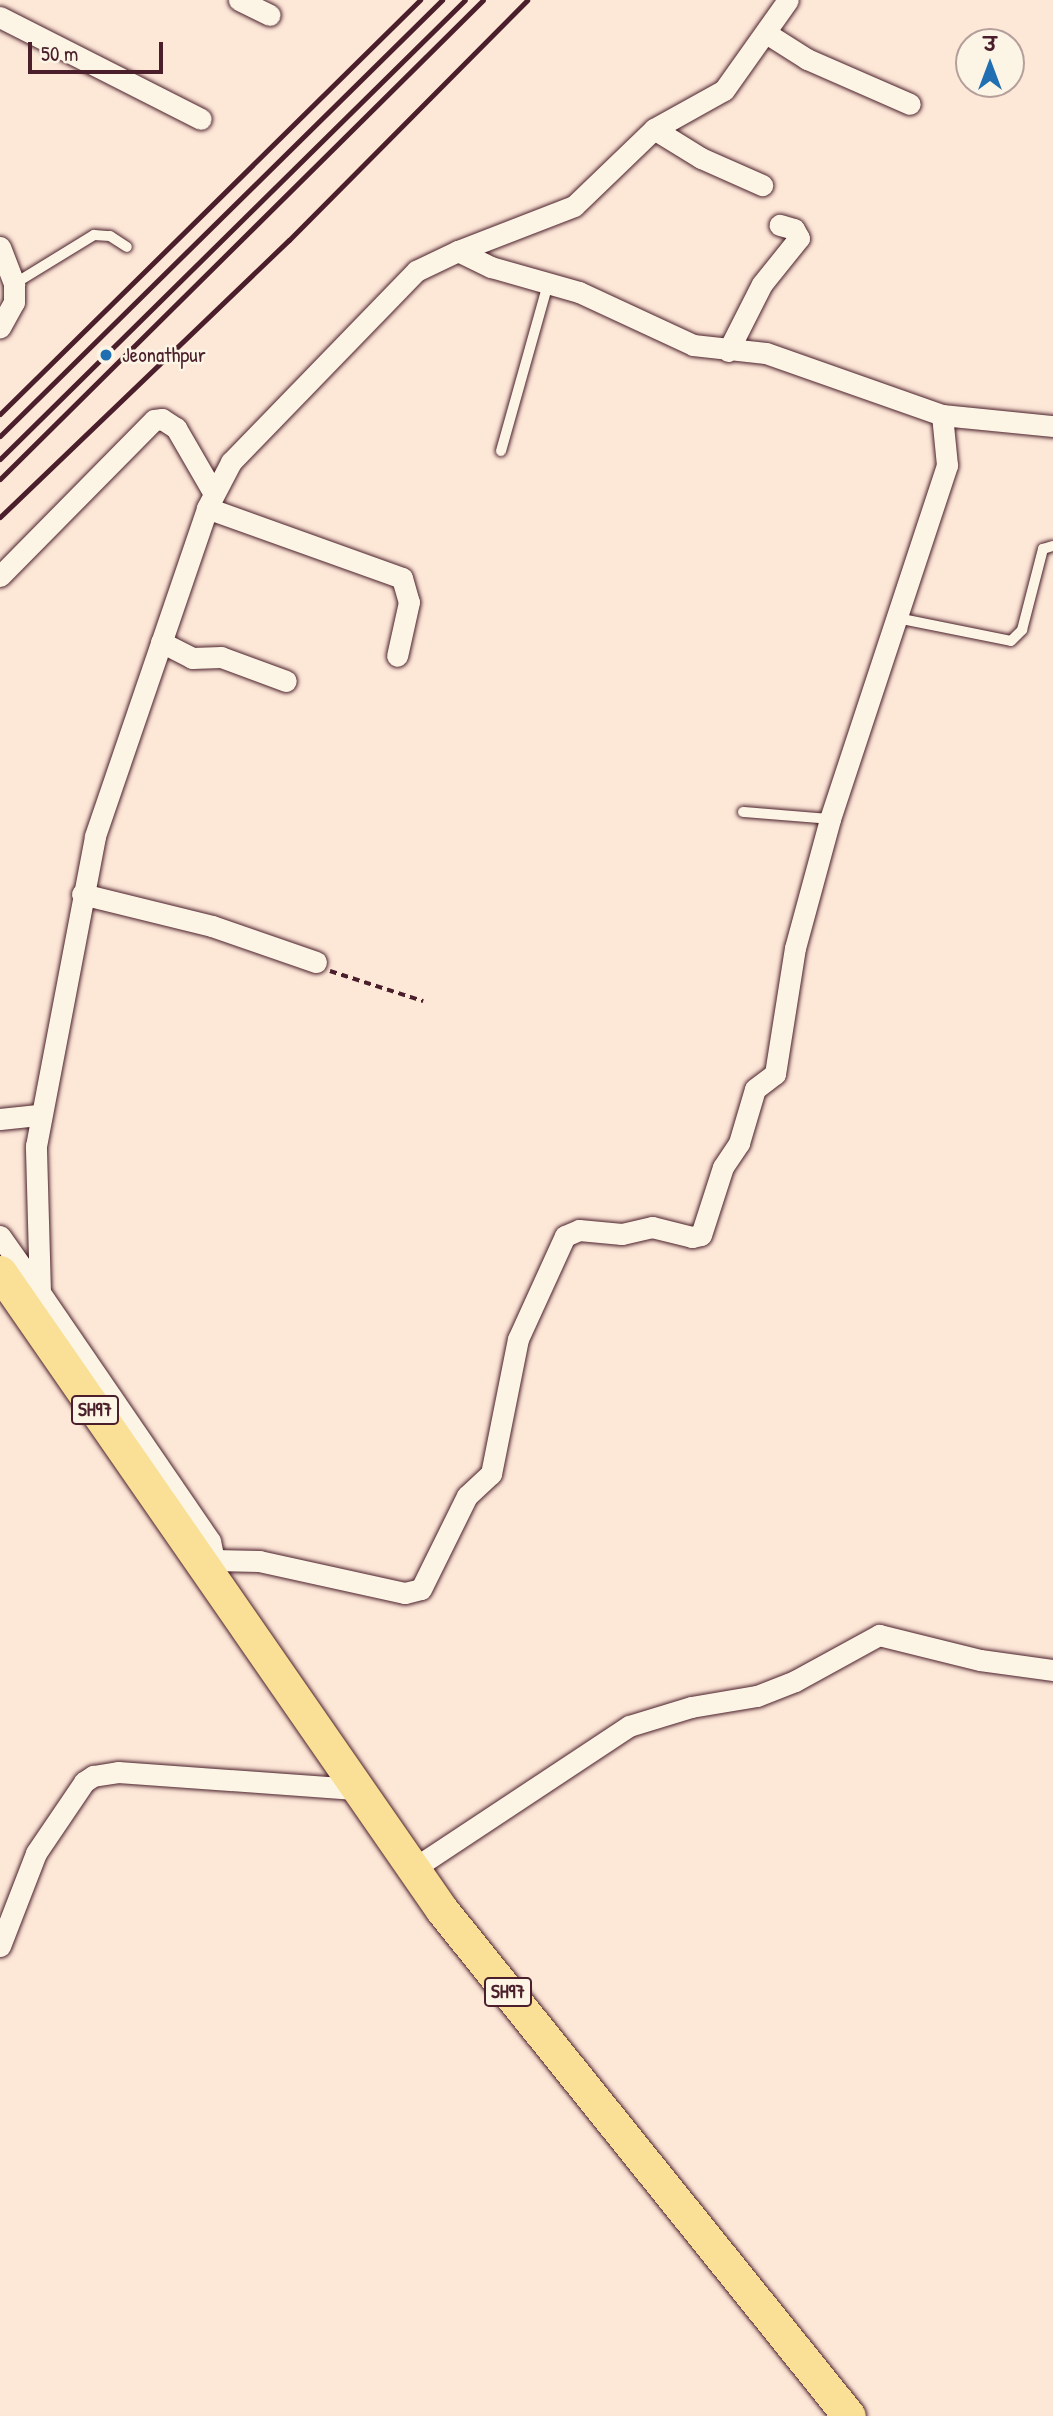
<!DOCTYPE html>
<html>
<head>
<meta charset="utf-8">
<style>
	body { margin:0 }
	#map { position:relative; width:1053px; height:2416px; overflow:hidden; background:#fde7d7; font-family:"Patrick Hand","Playpen Sans Deva",sans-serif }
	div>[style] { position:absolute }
	.path>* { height:3.5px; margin-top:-1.75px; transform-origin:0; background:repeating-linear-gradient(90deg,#4a1f2b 0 7px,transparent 0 12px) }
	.roads { filter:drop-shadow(0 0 2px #4a1f2b) drop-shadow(0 0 2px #4a1f2b) }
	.service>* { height:10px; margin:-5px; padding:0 5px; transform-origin:5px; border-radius:5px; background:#fcf5e5 }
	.minor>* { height:21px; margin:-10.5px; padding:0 10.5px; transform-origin:10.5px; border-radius:10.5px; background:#fcf5e5 }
	.primary>* { height:33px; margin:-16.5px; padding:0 16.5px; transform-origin:16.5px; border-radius:16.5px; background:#f9e096 }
	.rail>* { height:5px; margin:-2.5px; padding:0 2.5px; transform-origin:2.5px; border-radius:2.5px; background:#4a1f2b }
	.dots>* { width:19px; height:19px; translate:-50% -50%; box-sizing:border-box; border:4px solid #fcf5e5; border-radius:50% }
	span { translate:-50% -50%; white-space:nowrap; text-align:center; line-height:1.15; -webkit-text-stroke:5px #fcf5e5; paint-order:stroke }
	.shield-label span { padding:2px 5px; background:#fcf5e5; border:2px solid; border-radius:5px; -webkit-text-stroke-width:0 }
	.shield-label { font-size:19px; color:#4a1f2b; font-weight:700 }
	.poi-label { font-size:21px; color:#4a1f2b }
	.left { translate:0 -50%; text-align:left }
	.north { position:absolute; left:955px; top:28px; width:70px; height:70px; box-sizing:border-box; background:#fcf5e5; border:2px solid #b59f9b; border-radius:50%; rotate:0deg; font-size:19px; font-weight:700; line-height:28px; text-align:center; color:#4a1f2b }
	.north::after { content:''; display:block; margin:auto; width:24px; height:32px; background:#1f6fb2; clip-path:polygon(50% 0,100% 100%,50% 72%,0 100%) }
	.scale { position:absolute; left:28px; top:42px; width:135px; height:32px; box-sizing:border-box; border:4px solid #4a1f2b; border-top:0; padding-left:9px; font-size:21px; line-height:24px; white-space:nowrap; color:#4a1f2b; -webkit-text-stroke:5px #fcf5e5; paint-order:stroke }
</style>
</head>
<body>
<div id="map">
	<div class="path">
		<i style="left:330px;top:971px;width:98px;rotate:17.9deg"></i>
	</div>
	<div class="roads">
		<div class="service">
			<i style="left:14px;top:284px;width:94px;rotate:-31.5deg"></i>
			<i style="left:94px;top:235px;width:16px;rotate:4deg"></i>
			<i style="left:110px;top:236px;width:20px;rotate:33deg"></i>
			<i style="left:501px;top:451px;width:173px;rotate:-74.3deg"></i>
			<i style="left:897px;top:618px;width:116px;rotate:11.4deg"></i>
			<i style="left:1011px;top:641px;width:16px;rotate:-45deg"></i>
			<i style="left:1022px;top:630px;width:84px;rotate:-75.5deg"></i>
			<i style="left:1043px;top:549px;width:10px;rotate:-17deg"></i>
			<i style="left:743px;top:812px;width:87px;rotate:4.6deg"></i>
		</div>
		<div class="minor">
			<i style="left:239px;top:0;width:34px;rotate:26deg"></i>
			<i style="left:0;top:17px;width:225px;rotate:26.9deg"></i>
			<i style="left:766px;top:33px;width:49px;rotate:32.4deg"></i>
			<i style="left:807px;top:59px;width:112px;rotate:23.6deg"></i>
			<i style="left:654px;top:129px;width:55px;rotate:31.7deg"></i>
			<i style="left:701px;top:158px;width:67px;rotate:23.9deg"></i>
			<i style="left:0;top:247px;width:40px;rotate:69deg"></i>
			<i style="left:14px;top:284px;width:18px;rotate:90deg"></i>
			<i style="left:14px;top:302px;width:29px;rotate:119deg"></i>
			<i style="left:458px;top:251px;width:124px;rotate:-21.2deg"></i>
			<i style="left:574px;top:206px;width:111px;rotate:-43.9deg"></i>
			<i style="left:654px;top:129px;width:80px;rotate:-29.1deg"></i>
			<i style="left:724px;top:90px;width:110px;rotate:-54.6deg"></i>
			<i style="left:728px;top:351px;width:75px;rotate:-63.1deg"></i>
			<i style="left:762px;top:284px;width:59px;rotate:-51.2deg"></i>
			<i style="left:799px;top:238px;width:10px;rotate:-119deg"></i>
			<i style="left:794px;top:229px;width:15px;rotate:-164deg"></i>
			<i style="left:207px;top:508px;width:207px;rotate:19.7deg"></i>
			<i style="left:402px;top:578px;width:25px;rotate:74deg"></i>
			<i style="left:409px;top:602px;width:55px;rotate:102.5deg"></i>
			<i style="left:0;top:576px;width:219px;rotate:-45.4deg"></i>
			<i style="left:154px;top:420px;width:8px;rotate:-7deg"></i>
			<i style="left:162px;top:419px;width:17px;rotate:33deg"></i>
			<i style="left:176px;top:428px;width:74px;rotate:60deg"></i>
			<i style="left:161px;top:642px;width:35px;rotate:27deg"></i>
			<i style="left:192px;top:658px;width:29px;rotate:-2deg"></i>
			<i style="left:221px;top:657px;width:69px;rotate:20.3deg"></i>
			<i style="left:82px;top:894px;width:134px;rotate:13.8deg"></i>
			<i style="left:212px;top:926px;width:110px;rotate:19.1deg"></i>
			<i style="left:0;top:1119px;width:38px;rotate:-6deg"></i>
			<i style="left:0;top:1236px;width:70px;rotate:54.9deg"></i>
			<i style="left:214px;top:1560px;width:45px;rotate:1.3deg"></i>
			<i style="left:259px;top:1561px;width:149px;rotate:12.4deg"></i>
			<i style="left:405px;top:1593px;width:16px;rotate:-14deg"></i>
			<i style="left:421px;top:1589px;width:104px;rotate:-63.7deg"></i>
			<i style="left:467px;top:1496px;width:33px;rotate:-43deg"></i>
			<i style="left:491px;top:1474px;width:138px;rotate:-78.7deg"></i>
			<i style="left:518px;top:1339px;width:113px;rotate:-65.5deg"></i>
			<i style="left:565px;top:1236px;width:15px;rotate:-23deg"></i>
			<i style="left:579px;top:1230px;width:43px;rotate:5.3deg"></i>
			<i style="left:622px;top:1234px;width:31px;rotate:-13deg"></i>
			<i style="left:652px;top:1227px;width:41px;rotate:14deg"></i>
			<i style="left:692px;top:1237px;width:9px;rotate:-13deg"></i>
			<i style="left:701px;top:1235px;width:71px;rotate:-72.1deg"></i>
			<i style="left:723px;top:1167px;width:29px;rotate:-56deg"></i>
			<i style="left:739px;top:1143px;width:56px;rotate:-73.5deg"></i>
			<i style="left:755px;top:1089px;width:25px;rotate:-37deg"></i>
			<i style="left:775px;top:1074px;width:128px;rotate:-81deg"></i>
			<i style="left:795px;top:948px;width:134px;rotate:-74.8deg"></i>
			<i style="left:830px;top:819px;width:373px;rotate:-71.7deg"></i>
			<i style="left:947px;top:465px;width:50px;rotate:-95.7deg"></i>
			<i style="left:206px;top:1574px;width:16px;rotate:-60deg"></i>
			<i style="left:214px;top:1560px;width:19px;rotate:-102deg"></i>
			<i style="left:210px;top:1541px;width:301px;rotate:-124.4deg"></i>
			<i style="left:40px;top:1293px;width:147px;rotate:-91.6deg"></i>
			<i style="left:36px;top:1146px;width:316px;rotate:-79.2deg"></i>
			<i style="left:95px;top:836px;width:347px;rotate:-71.1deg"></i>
			<i style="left:207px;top:508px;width:52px;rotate:-62.4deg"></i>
			<i style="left:231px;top:462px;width:266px;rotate:-45.9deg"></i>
			<i style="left:416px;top:271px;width:47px;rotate:-25.5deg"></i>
			<i style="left:458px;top:251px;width:37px;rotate:26deg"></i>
			<i style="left:491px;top:267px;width:91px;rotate:15.9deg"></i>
			<i style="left:579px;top:292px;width:126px;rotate:24.9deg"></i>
			<i style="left:693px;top:345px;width:73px;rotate:6.3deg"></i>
			<i style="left:766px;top:353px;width:187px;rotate:19.4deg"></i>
			<i style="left:942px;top:415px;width:112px;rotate:5.7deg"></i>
			<i style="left:413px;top:1869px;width:259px;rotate:-33.5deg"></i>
			<i style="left:629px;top:1726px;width:65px;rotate:-17deg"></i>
			<i style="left:691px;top:1707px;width:67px;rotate:-9.5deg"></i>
			<i style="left:757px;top:1696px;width:41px;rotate:-21.5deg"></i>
			<i style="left:795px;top:1681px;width:96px;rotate:-28.7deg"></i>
			<i style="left:879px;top:1635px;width:104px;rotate:13.9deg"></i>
			<i style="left:980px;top:1660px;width:74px;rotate:7.8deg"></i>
			<i style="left:0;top:1946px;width:100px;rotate:-68.8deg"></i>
			<i style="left:36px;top:1853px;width:86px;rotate:-55.9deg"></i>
			<i style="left:84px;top:1782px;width:11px;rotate:-34deg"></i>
			<i style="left:93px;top:1776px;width:25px;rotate:-9deg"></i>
			<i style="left:118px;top:1772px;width:241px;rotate:4.1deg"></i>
		</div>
		<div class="primary">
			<i style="left:0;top:1272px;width:776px;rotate:55.29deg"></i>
			<i style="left:442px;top:1910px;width:649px;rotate:51.19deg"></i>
		</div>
	</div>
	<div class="rail">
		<i style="left:0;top:414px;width:590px;rotate:-44.59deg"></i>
		<i style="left:0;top:436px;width:621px;rotate:-44.61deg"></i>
		<i style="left:0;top:459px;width:653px;rotate:-44.63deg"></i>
		<i style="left:0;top:479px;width:680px;rotate:-44.76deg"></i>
		<i style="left:0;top:517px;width:400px;rotate:-43.8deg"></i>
		<i style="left:289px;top:240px;width:338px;rotate:-45.2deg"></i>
	</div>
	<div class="dots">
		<i style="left:106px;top:355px;background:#1f6fb2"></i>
	</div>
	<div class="shield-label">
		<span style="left:95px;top:1410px">SH97</span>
		<span style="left:508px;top:1992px">SH97</span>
	</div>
	<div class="poi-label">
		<span class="left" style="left:122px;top:355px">Jeonathpur</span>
	</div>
	<div class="north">उ</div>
	<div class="scale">50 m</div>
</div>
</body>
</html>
